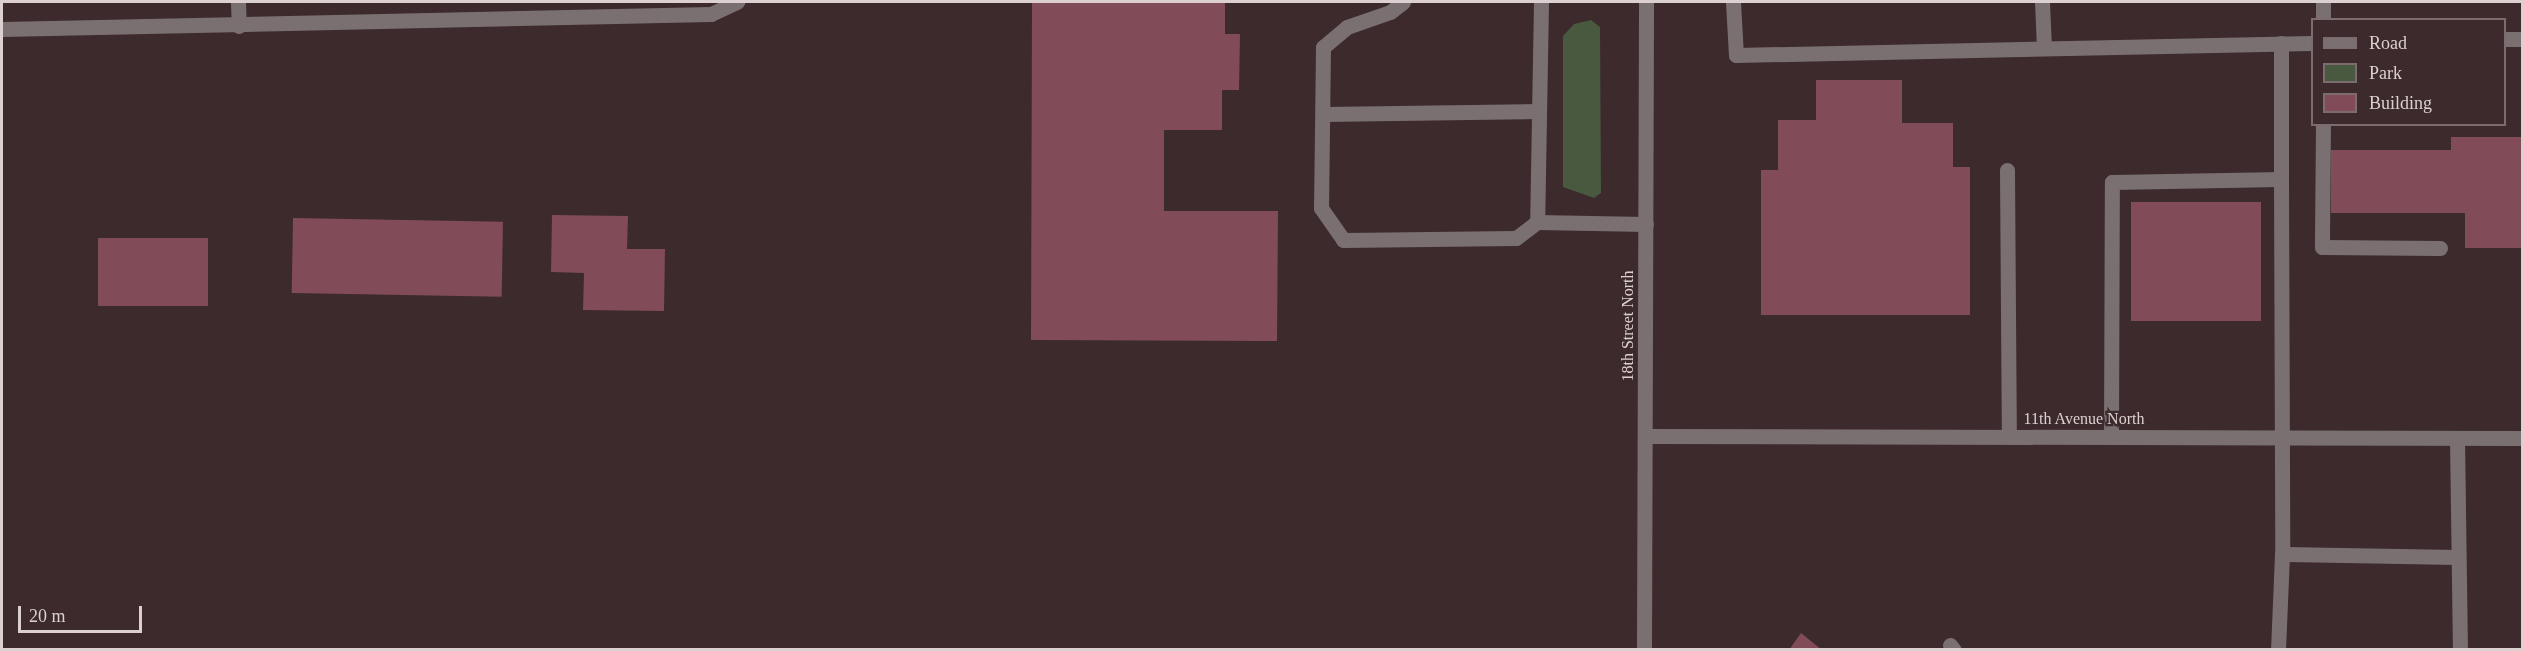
<!DOCTYPE html>
<html>
<head>
<meta charset="utf-8">
<style>
	body { margin:0 }
	#map { position:relative; width:2524px; height:651px; overflow:hidden; background:#3c2a2d; font-family:Georgia,serif }
	div>[style] { position:absolute }
	.green>* { inset:0; background:#48593f }
	.building>* { inset:0; background:#814c57; transform-origin:0 0 }
	.minor>* { height:15px; margin:-7.5px; padding:0 7.5px; transform-origin:7.5px; border-radius:7.5px; background:#7a7072 }
	span { translate:-50% -50%; white-space:nowrap; text-align:center; line-height:1.15; -webkit-text-stroke:4.5px #3c2a2d; paint-order:stroke }
	.street-label { font-size:16px; color:#dcd0d1 }
	.frame { position:absolute; inset:0; border:3px solid #dcd0d1; pointer-events:none }
	.legend { position:absolute; left:2311px; top:18px; width:195px; height:108px; box-sizing:border-box; background:#3c2a2d; border:2px solid #7c6c6f; margin:0; padding:8px 10px; list-style:none; font-size:18px; color:#dcd0d1 }
	.legend li { display:flex; align-items:center; gap:12px; height:30px }
	.legend b { width:30px; border:2px solid #7c6c6f }
	.scale { position:absolute; left:18px; top:606px; width:124px; height:27px; box-sizing:border-box; border:3px solid #dcd0d1; border-top:0; padding-left:8px; font-size:18px; line-height:21px; white-space:nowrap; color:#dcd0d1; -webkit-text-stroke:4px #3c2a2d; paint-order:stroke }
</style>
</head>
<body>
<div id="map">
	<div class="green">
		<i style="clip-path:polygon(1591px 20px,1600px 27px,1601px 193px,1594px 198px,1563px 187px,1563px 36px,1574px 24px)"></i>
	</div>
	<div class="building">
		<i style="clip-path:polygon(1225px 2px,1225px 34px,1240px 34px,1239px 90px,1222px 90px,1222px 130px,1164px 130px,1164px 211px,1278px 211px,1277px 341px,1031px 340px,1032px 3px)"></i>
		<i style="clip-path:polygon(1816px 80px,1902px 80px,1902px 123px,1953px 123px,1953px 167px,1970px 167px,1970px 315px,1761px 315px,1761px 170px,1778px 170px,1778px 120px,1816px 120px)"></i>
		<i style="clip-path:polygon(2451px 137px,2522px 137px,2522px 248px,2465px 248px,2465px 213px,2331px 213px,2331px 150px,2451px 150px)"></i>
		<i style="left:2131px;top:202px;width:130px;height:119px"></i>
		<i style="clip-path:polygon(552px 215px,628px 216px,627px 249px,665px 249px,664px 311px,583px 310px,584px 273px,551px 272px)"></i>
		<i style="left:293px;top:218px;width:210px;height:75px;rotate:1deg"></i>
		<i style="left:98px;top:238px;width:110px;height:68px"></i>
		<i style="clip-path:polygon(1801px 633px,1822px 650px,1789px 650px)"></i>
	</div>
	<div class="minor">
		<i style="left:238px;top:2px;width:24px;rotate:88deg"></i>
		<i style="left:1403px;top:2px;width:16px;rotate:142deg"></i>
		<i style="left:1390px;top:12px;width:46px;rotate:160.8deg"></i>
		<i style="left:1347px;top:27px;width:31px;rotate:140deg"></i>
		<i style="left:1323px;top:47px;width:161px;rotate:90.7deg"></i>
		<i style="left:1321px;top:208px;width:39px;rotate:55deg"></i>
		<i style="left:1343px;top:240px;width:173px;rotate:-0.7deg"></i>
		<i style="left:1516px;top:238px;width:26px;rotate:-37deg"></i>
		<i style="left:1541px;top:2px;width:220px;rotate:91deg"></i>
		<i style="left:1537px;top:222px;width:109px;rotate:1.1deg"></i>
		<i style="left:1733px;top:2px;width:53px;rotate:86.8deg"></i>
		<i style="left:1736px;top:55px;width:576px;rotate:-1.19deg"></i>
		<i style="left:2042px;top:2px;width:46px;rotate:87.5deg"></i>
		<i style="left:2323px;top:2px;width:18px;rotate:90deg"></i>
		<i style="left:2px;top:29px;width:709px;rotate:-1.21deg"></i>
		<i style="left:711px;top:14px;width:29px;rotate:-25deg"></i>
		<i style="left:2504px;top:39px;width:18px"></i>
		<i style="left:2281px;top:43px;width:136px;rotate:90deg"></i>
		<i style="left:1323px;top:114px;width:216px;rotate:-0.8deg"></i>
		<i style="left:2323px;top:124px;width:123px;rotate:90.5deg"></i>
		<i style="left:2322px;top:247px;width:118px;rotate:0.5deg"></i>
		<i style="left:2007px;top:170px;width:267px;rotate:89.6deg"></i>
		<i style="left:1646px;top:436px;width:876px;rotate:0.13deg"></i>
		<i style="left:2111px;top:437px;width:255px;rotate:-89.8deg"></i>
		<i style="left:2112px;top:182px;width:169px;rotate:-1deg"></i>
		<i style="left:2281px;top:179px;width:375px;rotate:89.8deg"></i>
		<i style="left:2457px;top:438px;width:212px;rotate:89.2deg"></i>
		<i style="left:1950px;top:645px;width:6px;rotate:51deg"></i>
		<i style="left:1644px;top:650px;width:648px;rotate:-89.82deg"></i>
		<i style="left:2278px;top:650px;width:96px;rotate:-87.6deg"></i>
		<i style="left:2282px;top:554px;width:175px;rotate:1deg"></i>
	</div>
	<div class="street-label">
		<span style="left:1628px;top:326px;rotate:-90deg">18th Street North</span>
		<span style="left:2084px;top:419px">11th Avenue North</span>
	</div>
	<div class="frame"></div>
	<ul class="legend">
	<li><b style="height:8px;background:#7a7072"></b>Road</li>
	<li><b style="height:16px;background:#48593f"></b>Park</li>
	<li><b style="height:16px;background:#814c57"></b>Building</li>
	</ul>
	<div class="scale">20 m</div>
</div>
</body>
</html>
